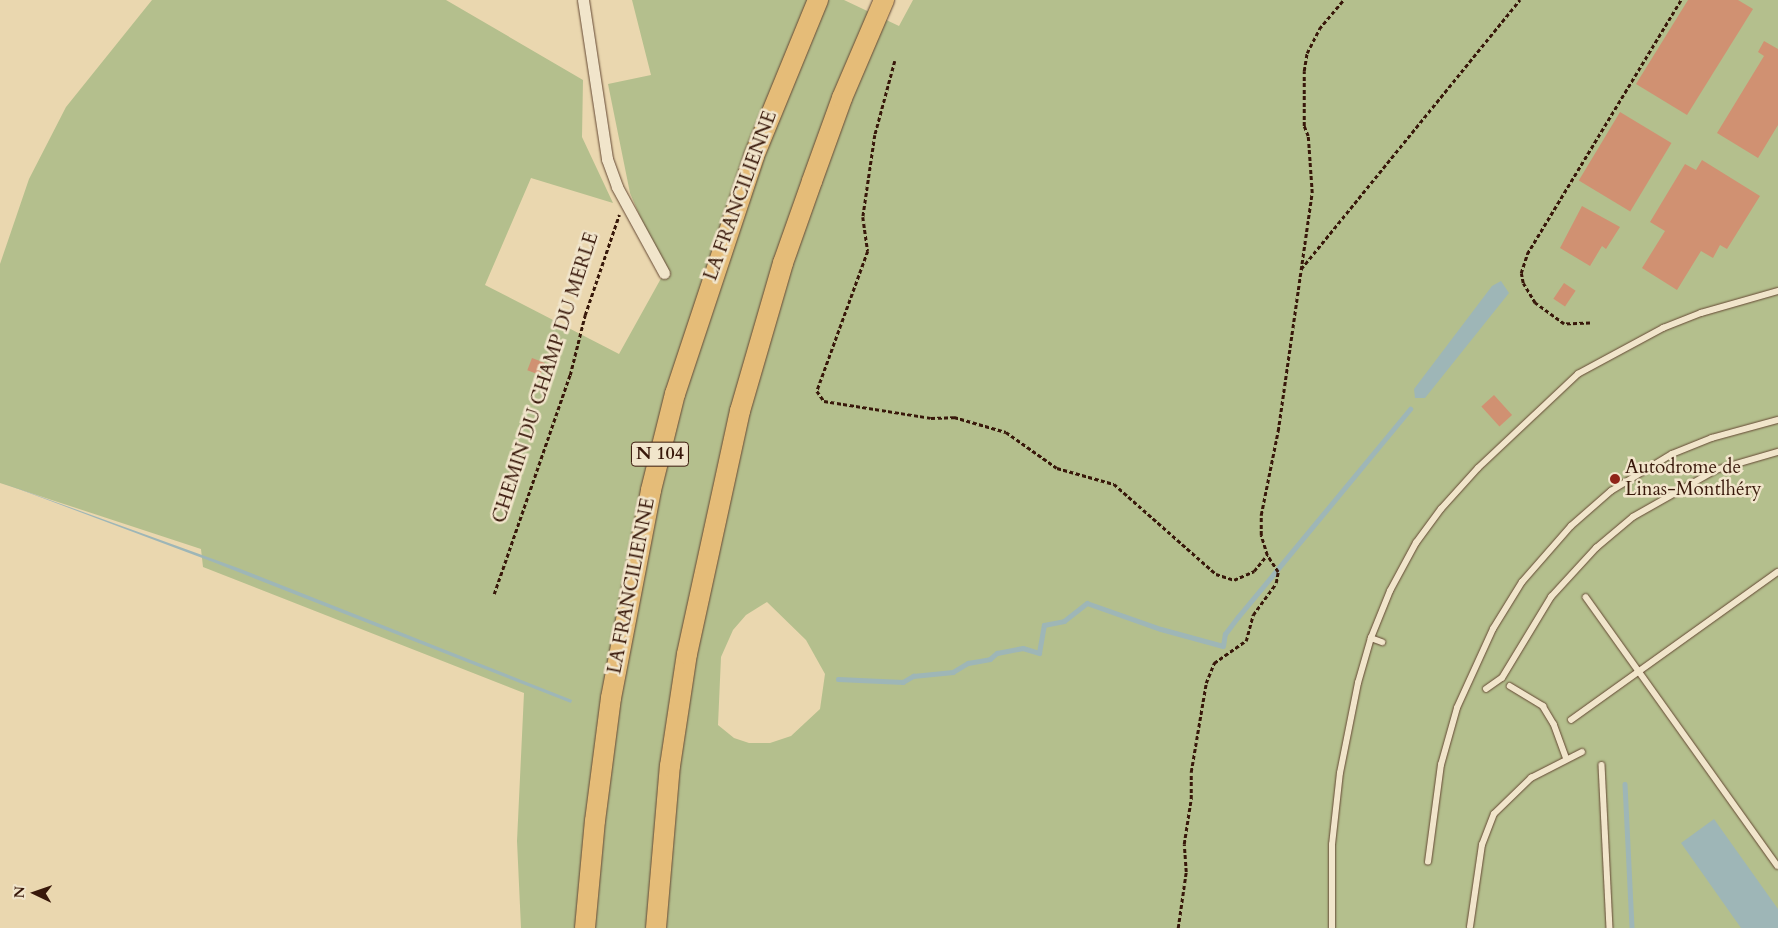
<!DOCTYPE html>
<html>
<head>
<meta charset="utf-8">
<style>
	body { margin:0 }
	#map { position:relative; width:1778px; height:928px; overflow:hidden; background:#ead7af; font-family:Cardo,serif }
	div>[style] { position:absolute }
	.green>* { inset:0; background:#b4bf8d }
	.water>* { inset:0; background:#9eb6b7 }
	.stream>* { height:4.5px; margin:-2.25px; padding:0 2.25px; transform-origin:2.25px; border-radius:2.25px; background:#9eb6b7 }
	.building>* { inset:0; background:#d09172; transform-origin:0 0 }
	.path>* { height:2.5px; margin-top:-1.25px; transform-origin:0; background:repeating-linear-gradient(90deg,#38180a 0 4px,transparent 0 6.5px) }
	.roads { filter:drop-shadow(0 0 1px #644833) drop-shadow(0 0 1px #644833) }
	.lane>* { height:5.5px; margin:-2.75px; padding:0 2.75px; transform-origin:2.75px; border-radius:2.75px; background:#f1e5cb }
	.street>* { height:11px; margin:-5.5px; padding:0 5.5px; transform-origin:5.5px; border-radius:5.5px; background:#f1e5cb }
	.highway>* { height:20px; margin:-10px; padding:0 10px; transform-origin:10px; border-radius:10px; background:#e5bc78 }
	.dots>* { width:14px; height:14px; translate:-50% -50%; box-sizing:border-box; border:2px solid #f1e5cb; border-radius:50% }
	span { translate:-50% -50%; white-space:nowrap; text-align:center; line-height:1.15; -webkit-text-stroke:5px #f1e5cb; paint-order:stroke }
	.shield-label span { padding:1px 4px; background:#f1e5cb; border:1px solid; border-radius:4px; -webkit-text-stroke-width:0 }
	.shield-label { font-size:18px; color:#38180a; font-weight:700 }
	.street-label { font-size:19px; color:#38180a }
	.poi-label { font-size:19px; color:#38180a }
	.left { translate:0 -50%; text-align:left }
	.north { position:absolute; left:10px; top:868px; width:50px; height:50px; -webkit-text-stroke:4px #f1e5cb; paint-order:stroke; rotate:273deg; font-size:14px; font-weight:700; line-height:20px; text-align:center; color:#38180a }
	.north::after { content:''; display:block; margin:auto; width:18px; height:22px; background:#38180a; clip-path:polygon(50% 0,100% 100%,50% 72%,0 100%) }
</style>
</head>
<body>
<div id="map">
	<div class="green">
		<i style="clip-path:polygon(evenodd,152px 0,446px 0,583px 80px,582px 137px,613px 203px,531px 178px,485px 285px,619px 354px,664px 273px,630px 193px,608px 84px,651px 75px,632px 0,844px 0,899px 26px,913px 0,1778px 0,1778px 928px,521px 928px,517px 841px,524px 693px,203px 567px,201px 549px,0 483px,0 264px,29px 179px,66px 107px,152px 0,767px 602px,806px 640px,825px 674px,820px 709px,791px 736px,770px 743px,749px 743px,734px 738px,718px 725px,721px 657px,733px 630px,746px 615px,767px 602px)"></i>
	</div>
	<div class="water">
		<i style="clip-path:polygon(1501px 281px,1509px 293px,1425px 398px,1415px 398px,1414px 389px,1492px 286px)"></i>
		<i style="clip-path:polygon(0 482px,238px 568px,572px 700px,571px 703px,213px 562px)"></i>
		<i style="clip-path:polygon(1714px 819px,1778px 909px,1778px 928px,1741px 928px,1681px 843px)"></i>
	</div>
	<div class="stream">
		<i style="left:838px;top:679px;width:65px;rotate:2.6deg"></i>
		<i style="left:903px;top:682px;width:12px;rotate:-31deg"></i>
		<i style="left:913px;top:676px;width:40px;rotate:-5.7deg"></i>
		<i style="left:953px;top:672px;width:17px;rotate:-31deg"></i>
		<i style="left:968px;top:663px;width:22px;rotate:-10deg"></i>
		<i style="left:990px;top:659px;width:9px;rotate:-41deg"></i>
		<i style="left:997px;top:653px;width:26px;rotate:-11deg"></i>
		<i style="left:1023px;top:648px;width:17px;rotate:17deg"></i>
		<i style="left:1039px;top:653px;width:28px;rotate:-80deg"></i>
		<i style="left:1044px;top:625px;width:20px;rotate:-11deg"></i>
		<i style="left:1064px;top:621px;width:29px;rotate:-38deg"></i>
		<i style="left:1087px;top:603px;width:78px;rotate:19.4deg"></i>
		<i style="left:1161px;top:629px;width:64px;rotate:15.3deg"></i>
		<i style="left:1223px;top:646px;width:12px;rotate:-81deg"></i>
		<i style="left:1225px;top:634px;width:21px;rotate:-53deg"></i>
		<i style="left:1238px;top:617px;width:270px;rotate:-50.4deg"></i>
		<i style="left:1625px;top:784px;width:144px;rotate:87.2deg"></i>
	</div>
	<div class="building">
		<i style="clip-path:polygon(1688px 0,1738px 0,1753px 9px,1687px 115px,1636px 84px)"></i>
		<i style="clip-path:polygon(1764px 41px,1778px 49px,1778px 125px,1758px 158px,1717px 133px,1764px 56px,1758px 52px)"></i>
		<i style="left:1620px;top:112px;width:60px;height:80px;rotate:31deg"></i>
		<i style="clip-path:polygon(1702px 160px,1760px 196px,1727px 249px,1720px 245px,1713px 258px,1701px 251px,1677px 290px,1642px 268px,1665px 231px,1650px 222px,1685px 164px,1696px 170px)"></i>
		<i style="clip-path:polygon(1582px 206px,1620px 227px,1606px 249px,1602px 246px,1590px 266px,1560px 248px)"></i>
		<i style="left:1564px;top:283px;width:14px;height:19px;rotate:34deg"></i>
		<i style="left:532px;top:358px;width:14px;height:13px;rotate:21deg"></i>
		<i style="left:1494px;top:395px;width:27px;height:17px;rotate:48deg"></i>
	</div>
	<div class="path">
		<i style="left:895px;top:61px;width:77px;rotate:105.1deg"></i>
		<i style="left:875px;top:135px;width:83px;rotate:98.3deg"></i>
		<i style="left:863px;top:217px;width:34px;rotate:82deg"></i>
		<i style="left:868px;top:251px;width:149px;rotate:110deg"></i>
		<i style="left:817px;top:391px;width:12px;rotate:55deg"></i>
		<i style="left:824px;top:401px;width:108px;rotate:9deg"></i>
		<i style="left:931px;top:418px;width:23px;rotate:-2deg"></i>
		<i style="left:954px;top:417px;width:54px;rotate:16.1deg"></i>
		<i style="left:1006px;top:432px;width:62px;rotate:35.2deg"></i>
		<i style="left:1057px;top:468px;width:59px;rotate:15.7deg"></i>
		<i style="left:1114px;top:484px;width:136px;rotate:41.4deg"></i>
		<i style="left:1216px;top:574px;width:19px;rotate:18deg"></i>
		<i style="left:1234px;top:580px;width:22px;rotate:-24deg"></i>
		<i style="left:1254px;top:571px;width:21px;rotate:-51deg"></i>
		<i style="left:1301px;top:269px;width:347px;rotate:-50.9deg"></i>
		<i style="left:1590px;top:323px;width:26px;rotate:178deg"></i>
		<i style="left:1564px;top:324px;width:36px;rotate:-144deg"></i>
		<i style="left:1535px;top:303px;width:23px;rotate:-121deg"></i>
		<i style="left:1523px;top:283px;width:10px;rotate:-101deg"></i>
		<i style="left:1521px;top:273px;width:20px;rotate:-72deg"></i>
		<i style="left:1527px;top:254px;width:297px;rotate:-58.8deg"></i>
		<i style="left:494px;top:594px;width:232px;rotate:-70.9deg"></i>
		<i style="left:570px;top:375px;width:62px;rotate:-76deg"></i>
		<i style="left:585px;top:315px;width:106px;rotate:-71.2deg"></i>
		<i style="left:1178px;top:928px;width:57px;rotate:-81.9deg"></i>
		<i style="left:1186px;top:872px;width:28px;rotate:-94deg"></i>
		<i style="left:1184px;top:844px;width:46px;rotate:-81.2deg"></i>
		<i style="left:1191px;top:799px;width:27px;rotate:-90deg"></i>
		<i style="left:1191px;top:772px;width:90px;rotate:-80.4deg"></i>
		<i style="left:1206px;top:683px;width:22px;rotate:-68deg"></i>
		<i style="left:1214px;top:663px;width:39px;rotate:-35deg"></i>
		<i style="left:1246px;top:641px;width:27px;rotate:-75deg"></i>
		<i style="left:1253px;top:615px;width:39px;rotate:-54deg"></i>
		<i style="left:1276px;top:583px;width:11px;rotate:-80deg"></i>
		<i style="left:1278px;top:572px;width:20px;rotate:-123deg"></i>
		<i style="left:1267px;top:555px;width:21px;rotate:-107deg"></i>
		<i style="left:1261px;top:535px;width:20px;rotate:-90deg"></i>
		<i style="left:1261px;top:515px;width:86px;rotate:-78.6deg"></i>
		<i style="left:1278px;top:431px;width:240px;rotate:-81.9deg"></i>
		<i style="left:1312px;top:193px;width:57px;rotate:-94deg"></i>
		<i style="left:1308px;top:136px;width:11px;rotate:-112deg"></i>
		<i style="left:1304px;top:126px;width:55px;rotate:-90deg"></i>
		<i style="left:1304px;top:71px;width:18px;rotate:-81deg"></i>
		<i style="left:1307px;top:53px;width:27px;rotate:-63deg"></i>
		<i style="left:1319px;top:29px;width:38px;rotate:-50deg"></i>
	</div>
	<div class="roads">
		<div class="lane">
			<i style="left:1586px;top:597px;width:330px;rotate:54.5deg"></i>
			<i style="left:1371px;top:638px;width:12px;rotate:20deg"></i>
			<i style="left:1510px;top:686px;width:39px;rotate:31deg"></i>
			<i style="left:1543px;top:706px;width:21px;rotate:59deg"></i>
			<i style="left:1554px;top:724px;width:37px;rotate:70deg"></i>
			<i style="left:1486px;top:689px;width:19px;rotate:-35deg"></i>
			<i style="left:1502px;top:678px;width:95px;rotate:-58.8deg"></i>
			<i style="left:1551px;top:597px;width:67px;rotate:-47.4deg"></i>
			<i style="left:1596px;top:548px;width:48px;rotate:-40deg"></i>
			<i style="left:1633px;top:517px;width:95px;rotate:-29.5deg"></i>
			<i style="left:1716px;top:470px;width:65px;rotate:-16.2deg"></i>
			<i style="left:1571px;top:720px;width:254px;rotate:-35.6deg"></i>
			<i style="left:1602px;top:765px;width:163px;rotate:87.2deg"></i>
			<i style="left:1428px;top:862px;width:98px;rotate:-82.4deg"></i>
			<i style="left:1441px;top:765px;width:59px;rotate:-74.3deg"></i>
			<i style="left:1457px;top:708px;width:87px;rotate:-65.5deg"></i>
			<i style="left:1493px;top:629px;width:55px;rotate:-58.3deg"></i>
			<i style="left:1522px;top:582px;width:74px;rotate:-48.8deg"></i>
			<i style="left:1571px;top:526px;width:53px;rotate:-41.2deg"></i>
			<i style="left:1611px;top:491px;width:71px;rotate:-31.2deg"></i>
			<i style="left:1672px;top:454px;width:43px;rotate:-21.8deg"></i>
			<i style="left:1712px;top:438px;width:68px;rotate:-15.3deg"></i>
			<i style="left:1470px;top:927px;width:83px;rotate:-81.7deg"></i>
			<i style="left:1482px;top:845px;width:33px;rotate:-69deg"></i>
			<i style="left:1494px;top:814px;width:52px;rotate:-44.2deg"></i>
			<i style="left:1531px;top:778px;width:57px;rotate:-27deg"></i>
			<i style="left:1332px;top:928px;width:83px;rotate:-90deg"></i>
			<i style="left:1332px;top:845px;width:72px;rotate:-83.7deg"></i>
			<i style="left:1340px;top:773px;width:92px;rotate:-78.7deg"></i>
			<i style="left:1358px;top:683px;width:47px;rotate:-73.9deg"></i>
			<i style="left:1371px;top:638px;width:51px;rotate:-68deg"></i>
			<i style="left:1390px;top:591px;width:55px;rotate:-61.6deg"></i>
			<i style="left:1416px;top:543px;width:42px;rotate:-53.7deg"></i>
			<i style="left:1441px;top:509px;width:55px;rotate:-47.9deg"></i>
			<i style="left:1478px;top:468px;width:137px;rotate:-43.2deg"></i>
			<i style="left:1578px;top:374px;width:97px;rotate:-28.4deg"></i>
			<i style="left:1663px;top:328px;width:41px;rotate:-21.5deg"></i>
			<i style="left:1701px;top:313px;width:80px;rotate:-15.9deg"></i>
		</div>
		<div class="street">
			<i style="left:583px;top:0;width:161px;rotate:81.4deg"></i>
			<i style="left:607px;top:159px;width:30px;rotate:70deg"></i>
			<i style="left:617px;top:187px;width:98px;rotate:61.3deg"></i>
		</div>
		<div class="highway">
			<i style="left:585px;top:928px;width:107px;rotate:-84.7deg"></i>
			<i style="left:595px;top:821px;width:124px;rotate:-82.6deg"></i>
			<i style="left:611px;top:698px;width:212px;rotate:-79.1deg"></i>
			<i style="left:651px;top:490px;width:99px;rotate:-76deg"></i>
			<i style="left:675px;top:394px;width:251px;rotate:-71.6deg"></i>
			<i style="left:754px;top:156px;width:169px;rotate:-67.7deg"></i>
			<i style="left:656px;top:928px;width:163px;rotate:-85.1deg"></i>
			<i style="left:670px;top:766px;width:113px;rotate:-81.4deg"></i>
			<i style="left:687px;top:654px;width:249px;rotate:-77.7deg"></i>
			<i style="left:740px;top:411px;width:154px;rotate:-73.8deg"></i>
			<i style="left:783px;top:263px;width:87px;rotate:-70.5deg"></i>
			<i style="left:812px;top:181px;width:88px;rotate:-70.1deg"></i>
			<i style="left:842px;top:98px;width:107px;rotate:-66.8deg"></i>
		</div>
	</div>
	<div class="dots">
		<i style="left:1615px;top:479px;background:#8f2418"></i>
	</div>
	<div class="shield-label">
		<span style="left:660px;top:454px">N 104</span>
	</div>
	<div class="street-label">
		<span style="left:741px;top:196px;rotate:-70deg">LA FRANCILIENNE</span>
		<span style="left:546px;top:378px;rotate:-72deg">CHEMIN DU CHAMP DU MERLE</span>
		<span style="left:632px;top:586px;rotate:-79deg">LA FRANCILIENNE</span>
	</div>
	<div class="poi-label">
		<span class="left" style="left:1625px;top:479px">Autodrome de<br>Linas-Montlhéry</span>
	</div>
	<div class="north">N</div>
</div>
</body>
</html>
